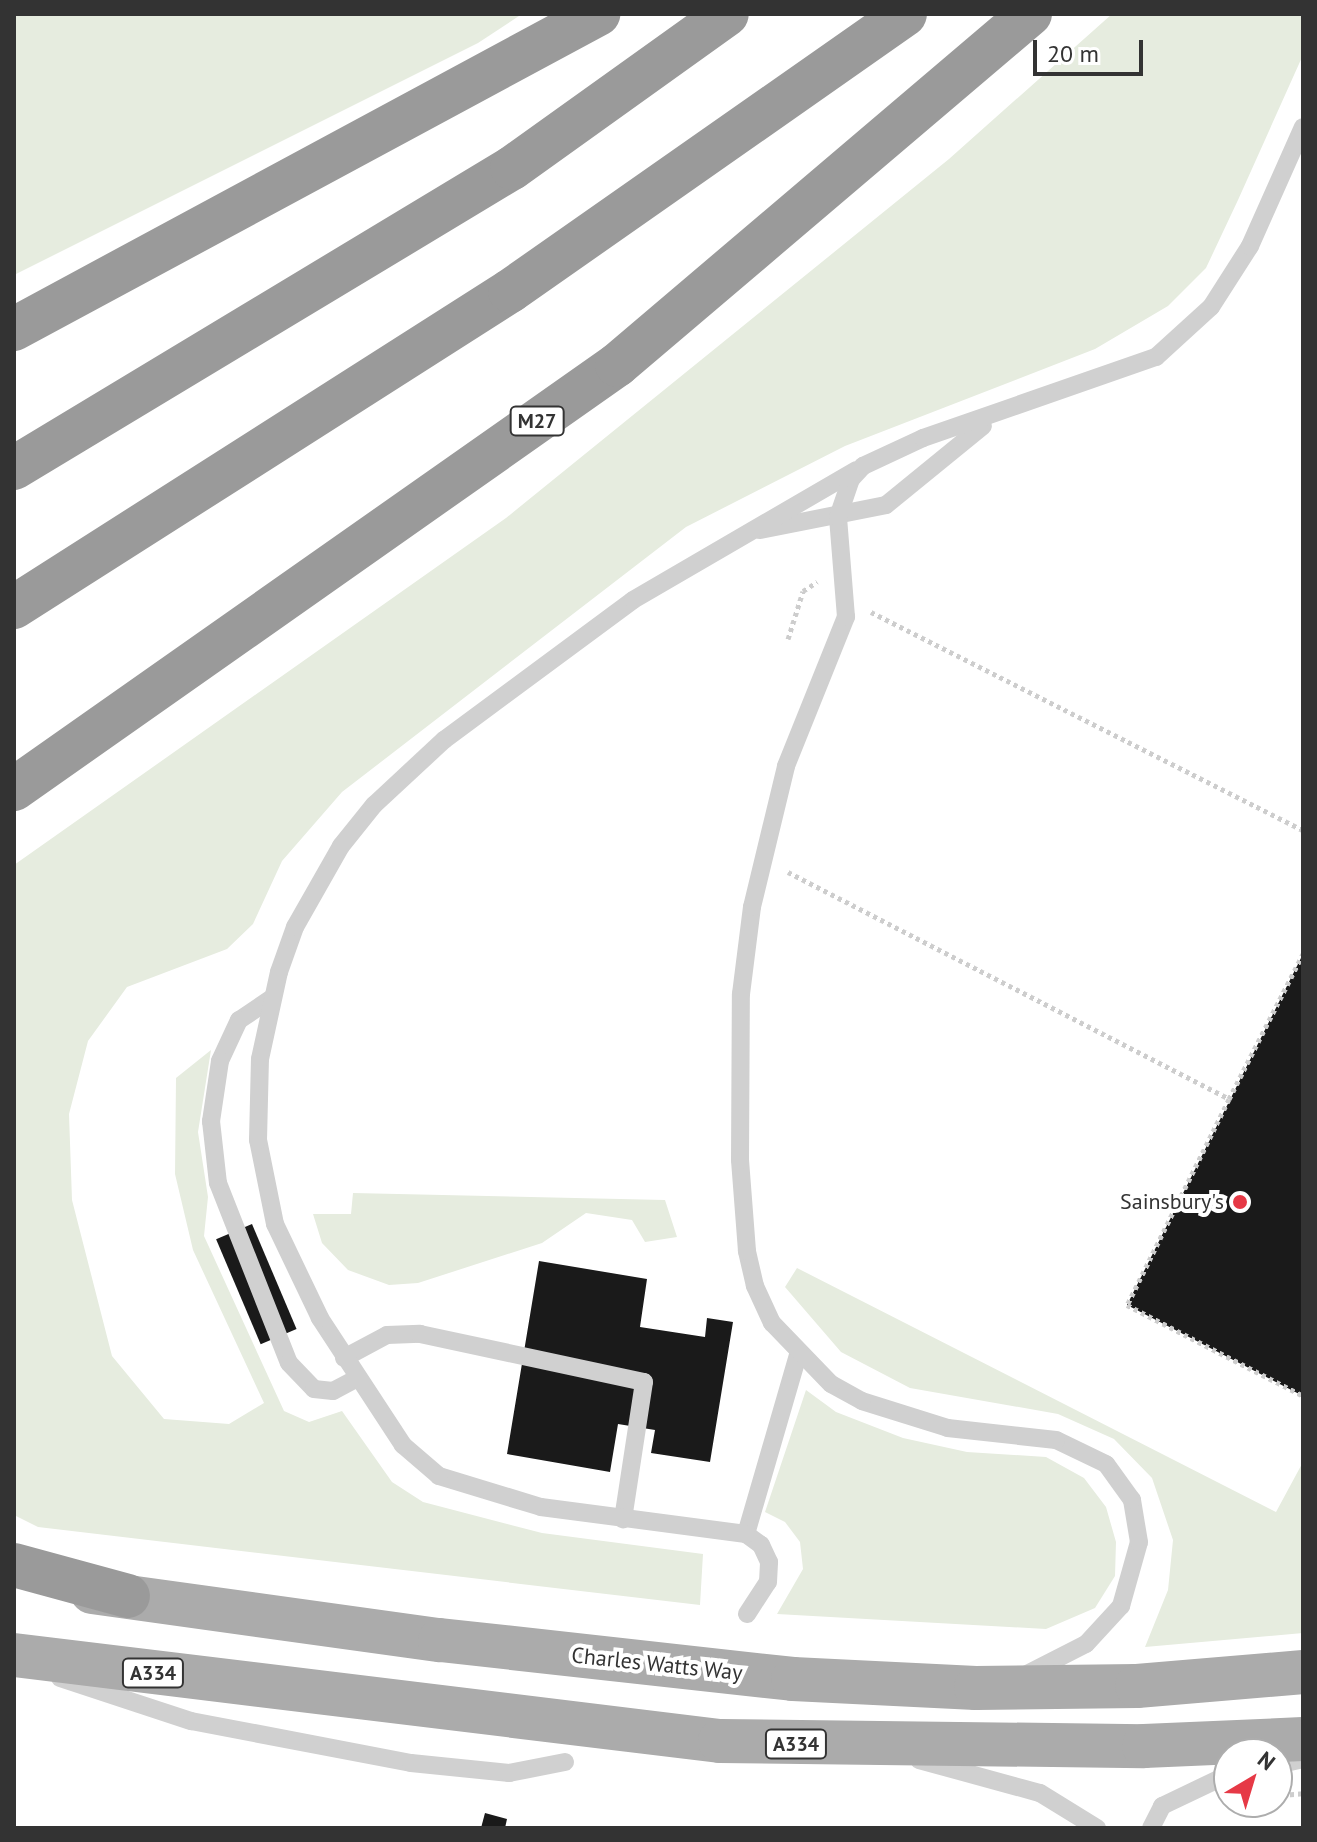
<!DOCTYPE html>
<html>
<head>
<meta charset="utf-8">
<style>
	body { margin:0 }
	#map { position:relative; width:1317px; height:1842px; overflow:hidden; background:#fff; font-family:"PT Sans",sans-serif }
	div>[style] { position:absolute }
	.green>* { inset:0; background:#e6ecdf }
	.building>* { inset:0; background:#1a1a1a; transform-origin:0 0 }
	.path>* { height:5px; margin-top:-2.5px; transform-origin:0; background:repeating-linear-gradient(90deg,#cdcdcd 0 4px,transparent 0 8px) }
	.lane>* { height:18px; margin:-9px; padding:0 9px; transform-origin:9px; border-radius:9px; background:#d0d0d0 }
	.primary>* { height:44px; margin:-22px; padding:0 22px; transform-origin:22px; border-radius:22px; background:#ababab }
	.highway>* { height:44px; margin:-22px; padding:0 22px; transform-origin:22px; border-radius:22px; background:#9a9a9a }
	.dots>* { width:22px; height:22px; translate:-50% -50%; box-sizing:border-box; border:4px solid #fff; border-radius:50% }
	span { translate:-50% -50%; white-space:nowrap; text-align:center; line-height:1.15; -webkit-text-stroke:8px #fff; paint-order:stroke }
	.shield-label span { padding:2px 6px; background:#fff; border:2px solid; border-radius:6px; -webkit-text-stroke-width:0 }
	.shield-label { font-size:20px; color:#333; font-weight:700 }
	.poi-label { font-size:22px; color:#333 }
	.right { translate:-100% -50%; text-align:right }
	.street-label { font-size:22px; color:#333 }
	.frame { position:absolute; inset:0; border:16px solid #333; pointer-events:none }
	.north { position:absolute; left:1213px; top:1738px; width:80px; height:80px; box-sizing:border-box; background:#fff; border:2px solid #adadad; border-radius:50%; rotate:38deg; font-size:22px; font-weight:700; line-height:32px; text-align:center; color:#333 }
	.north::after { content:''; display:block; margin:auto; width:28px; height:36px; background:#e63946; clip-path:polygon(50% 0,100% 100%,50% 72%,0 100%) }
	.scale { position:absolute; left:1033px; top:40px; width:110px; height:36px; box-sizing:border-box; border:4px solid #333; border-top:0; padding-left:10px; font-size:24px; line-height:28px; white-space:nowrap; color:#333; -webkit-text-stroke:6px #fff; paint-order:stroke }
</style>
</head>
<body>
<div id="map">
	<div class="green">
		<i style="clip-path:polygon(14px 14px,522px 14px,478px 43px,14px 275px)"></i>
		<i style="clip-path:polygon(1112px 14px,1303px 14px,1303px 55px,1238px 200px,1206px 268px,1168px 306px,1095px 349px,845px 446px,686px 527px,342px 792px,282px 861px,253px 924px,227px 949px,127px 987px,88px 1041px,69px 1114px,72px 1200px,112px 1356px,164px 1419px,229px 1424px,264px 1403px,193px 1250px,175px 1174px,176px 1078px,211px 1050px,198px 1132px,208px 1197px,204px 1236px,284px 1411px,309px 1422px,342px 1411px,392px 1482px,423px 1502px,542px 1533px,703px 1554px,700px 1605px,38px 1527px,14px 1515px,14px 865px,506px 518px,949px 159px)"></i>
		<i style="clip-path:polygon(353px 1193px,665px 1200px,677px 1237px,645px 1242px,632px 1220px,586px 1213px,542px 1243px,418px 1283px,389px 1285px,348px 1270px,322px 1243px,313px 1214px,351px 1214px)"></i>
		<i style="clip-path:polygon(797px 1268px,1276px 1512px,1303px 1462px,1303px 1633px,1145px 1647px,1168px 1590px,1173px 1540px,1152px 1478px,1114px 1439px,1058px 1414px,910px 1388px,841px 1352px,785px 1287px)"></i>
		<i style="clip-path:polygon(806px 1390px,836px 1412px,903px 1438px,967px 1452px,1046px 1457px,1084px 1478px,1106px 1507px,1116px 1542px,1115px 1576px,1095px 1608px,1046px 1629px,777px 1614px,803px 1569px,800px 1542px,785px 1522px,765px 1512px)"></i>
	</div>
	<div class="building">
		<i style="clip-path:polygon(1303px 954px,1303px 1396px,1127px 1305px)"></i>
		<i style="left:252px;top:1224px;width:114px;height:39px;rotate:67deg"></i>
		<i style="clip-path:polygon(539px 1261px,647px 1279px,640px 1327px,705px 1337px,707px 1318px,733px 1322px,710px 1462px,651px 1453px,655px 1430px,618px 1424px,610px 1472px,507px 1454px)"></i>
		<i style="clip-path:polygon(485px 1813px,507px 1819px,505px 1828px,481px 1828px)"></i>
	</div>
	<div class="path">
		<i style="left:871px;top:612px;width:484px;rotate:26.8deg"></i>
		<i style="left:788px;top:639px;width:50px;rotate:-72.6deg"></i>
		<i style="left:803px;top:591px;width:17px;rotate:-33deg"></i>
		<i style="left:788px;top:872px;width:496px;rotate:27.2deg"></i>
		<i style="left:1229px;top:1099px;width:230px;rotate:116.3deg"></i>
		<i style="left:1127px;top:1305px;width:198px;rotate:27.3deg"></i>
		<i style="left:1229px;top:1099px;width:163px;rotate:-63deg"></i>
		<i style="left:1282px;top:1795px;width:21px;rotate:-5deg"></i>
		<i style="left:1003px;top:1828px;width:1px"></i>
	</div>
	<div class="lane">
		<i style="left:760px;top:530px;width:128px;rotate:-11.2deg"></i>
		<i style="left:886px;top:505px;width:125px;rotate:-39.2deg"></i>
		<i style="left:272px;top:998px;width:40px;rotate:146deg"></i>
		<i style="left:239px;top:1020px;width:45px;rotate:114.9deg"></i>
		<i style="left:220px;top:1061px;width:61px;rotate:98.5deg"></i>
		<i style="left:211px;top:1121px;width:62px;rotate:83.6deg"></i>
		<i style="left:218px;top:1183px;width:193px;rotate:68.5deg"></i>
		<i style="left:289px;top:1363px;width:36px;rotate:46deg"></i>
		<i style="left:314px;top:1389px;width:19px;rotate:6deg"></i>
		<i style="left:333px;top:1391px;width:27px;rotate:-28deg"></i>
		<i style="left:344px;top:1358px;width:49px;rotate:-28.1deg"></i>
		<i style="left:387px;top:1335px;width:33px;rotate:-2deg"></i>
		<i style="left:420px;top:1334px;width:229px;rotate:12.1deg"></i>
		<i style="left:644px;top:1382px;width:139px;rotate:98.7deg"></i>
		<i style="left:746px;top:1534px;width:186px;rotate:-73.8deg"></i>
		<i style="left:747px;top:1614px;width:38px;rotate:-57deg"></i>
		<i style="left:768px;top:1582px;width:20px;rotate:-87deg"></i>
		<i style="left:769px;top:1562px;width:19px;rotate:-115deg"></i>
		<i style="left:761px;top:1545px;width:19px;rotate:-144deg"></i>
		<i style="left:746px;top:1534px;width:207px;rotate:-172.5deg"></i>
		<i style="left:541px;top:1507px;width:107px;rotate:-163.1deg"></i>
		<i style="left:439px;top:1476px;width:48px;rotate:-139.3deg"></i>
		<i style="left:403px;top:1445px;width:152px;rotate:-123.2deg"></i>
		<i style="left:320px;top:1318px;width:104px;rotate:-115.6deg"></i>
		<i style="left:275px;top:1224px;width:86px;rotate:-101.4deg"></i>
		<i style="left:258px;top:1140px;width:81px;rotate:-88.6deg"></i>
		<i style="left:260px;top:1059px;width:89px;rotate:-77.7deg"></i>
		<i style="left:279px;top:972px;width:48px;rotate:-70.4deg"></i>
		<i style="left:295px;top:927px;width:93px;rotate:-60.4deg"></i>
		<i style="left:341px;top:846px;width:53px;rotate:-51.2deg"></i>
		<i style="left:374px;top:805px;width:96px;rotate:-42.9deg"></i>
		<i style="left:444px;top:740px;width:235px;rotate:-36.5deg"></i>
		<i style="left:633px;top:600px;width:258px;rotate:-30.2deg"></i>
		<i style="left:1027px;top:1674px;width:66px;rotate:-27deg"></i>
		<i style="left:1086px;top:1644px;width:52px;rotate:-47.4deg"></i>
		<i style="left:1121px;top:1606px;width:66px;rotate:-74.3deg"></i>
		<i style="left:1139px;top:1542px;width:43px;rotate:-99.5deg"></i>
		<i style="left:1132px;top:1500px;width:44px;rotate:-125.8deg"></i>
		<i style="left:1106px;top:1464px;width:55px;rotate:-154.4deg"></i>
		<i style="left:1056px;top:1440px;width:109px;rotate:-173.7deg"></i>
		<i style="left:948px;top:1428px;width:90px;rotate:-162.6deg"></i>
		<i style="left:862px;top:1401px;width:35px;rotate:-151deg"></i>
		<i style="left:831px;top:1384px;width:85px;rotate:-134deg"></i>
		<i style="left:772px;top:1323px;width:41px;rotate:-114.7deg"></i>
		<i style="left:755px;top:1286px;width:36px;rotate:-103deg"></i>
		<i style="left:747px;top:1251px;width:91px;rotate:-94.4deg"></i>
		<i style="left:740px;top:1160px;width:166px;rotate:-89.7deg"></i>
		<i style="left:741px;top:994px;width:88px;rotate:-82.8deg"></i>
		<i style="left:752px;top:907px;width:145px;rotate:-76.4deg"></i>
		<i style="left:786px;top:766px;width:161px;rotate:-68.1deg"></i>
		<i style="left:846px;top:617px;width:100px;rotate:-94.6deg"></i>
		<i style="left:838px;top:517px;width:40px;rotate:-71.1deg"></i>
		<i style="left:851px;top:479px;width:18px;rotate:-47deg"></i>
		<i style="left:863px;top:466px;width:66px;rotate:-25deg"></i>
		<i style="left:923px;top:438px;width:247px;rotate:-19.2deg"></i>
		<i style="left:1156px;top:357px;width:74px;rotate:-42.3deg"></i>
		<i style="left:1211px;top:307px;width:72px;rotate:-57.4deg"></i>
		<i style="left:1250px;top:246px;width:130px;rotate:-66deg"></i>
		<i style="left:60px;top:1678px;width:138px;rotate:18.2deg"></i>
		<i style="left:191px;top:1721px;width:224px;rotate:10.8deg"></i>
		<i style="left:411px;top:1763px;width:99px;rotate:5.8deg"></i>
		<i style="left:509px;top:1773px;width:57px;rotate:-11.1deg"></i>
		<i style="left:919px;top:1760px;width:125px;rotate:15.3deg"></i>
		<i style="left:1040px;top:1793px;width:67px;rotate:31.6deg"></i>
		<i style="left:1277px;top:1765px;width:27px;rotate:-13deg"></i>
		<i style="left:1151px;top:1828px;width:25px;rotate:-63deg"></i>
		<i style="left:1162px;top:1806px;width:74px;rotate:-25.5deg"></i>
	</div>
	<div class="primary">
		<i style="left:92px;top:1592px;width:351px;rotate:7.9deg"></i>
		<i style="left:440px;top:1640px;width:355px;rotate:6.3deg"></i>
		<i style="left:793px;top:1679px;width:183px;rotate:2.8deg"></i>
		<i style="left:976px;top:1688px;width:161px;rotate:-0.7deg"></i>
		<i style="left:1137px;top:1686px;width:167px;rotate:-4.8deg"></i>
		<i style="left:14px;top:1655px;width:711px;rotate:6.95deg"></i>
		<i style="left:720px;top:1741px;width:424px;rotate:0.7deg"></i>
		<i style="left:1144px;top:1746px;width:159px;rotate:-2.5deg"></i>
	</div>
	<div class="highway">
		<i style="left:14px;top:329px;width:664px;rotate:-28.34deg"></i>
		<i style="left:14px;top:468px;width:581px;rotate:-31.07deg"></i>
		<i style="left:512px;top:168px;width:264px;rotate:-35.6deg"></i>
		<i style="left:14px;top:607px;width:588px;rotate:-32.5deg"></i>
		<i style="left:510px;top:291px;width:482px;rotate:-35deg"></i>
		<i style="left:14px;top:789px;width:737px;rotate:-35.11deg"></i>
		<i style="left:617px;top:365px;width:542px;rotate:-40.36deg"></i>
		<i style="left:14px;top:1565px;width:118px;rotate:15.2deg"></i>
	</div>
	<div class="dots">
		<i style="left:1240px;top:1202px;background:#e63946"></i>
	</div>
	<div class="shield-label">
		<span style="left:537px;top:421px">M27</span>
		<span style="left:153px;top:1673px">A334</span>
		<span style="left:796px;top:1744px">A334</span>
	</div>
	<div class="poi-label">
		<span class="right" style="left:1224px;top:1202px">Sainsbury's</span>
	</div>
	<div class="street-label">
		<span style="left:657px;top:1664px;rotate:6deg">Charles Watts Way</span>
	</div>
	<div class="frame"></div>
	<div class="north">N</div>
	<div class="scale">20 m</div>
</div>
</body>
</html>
